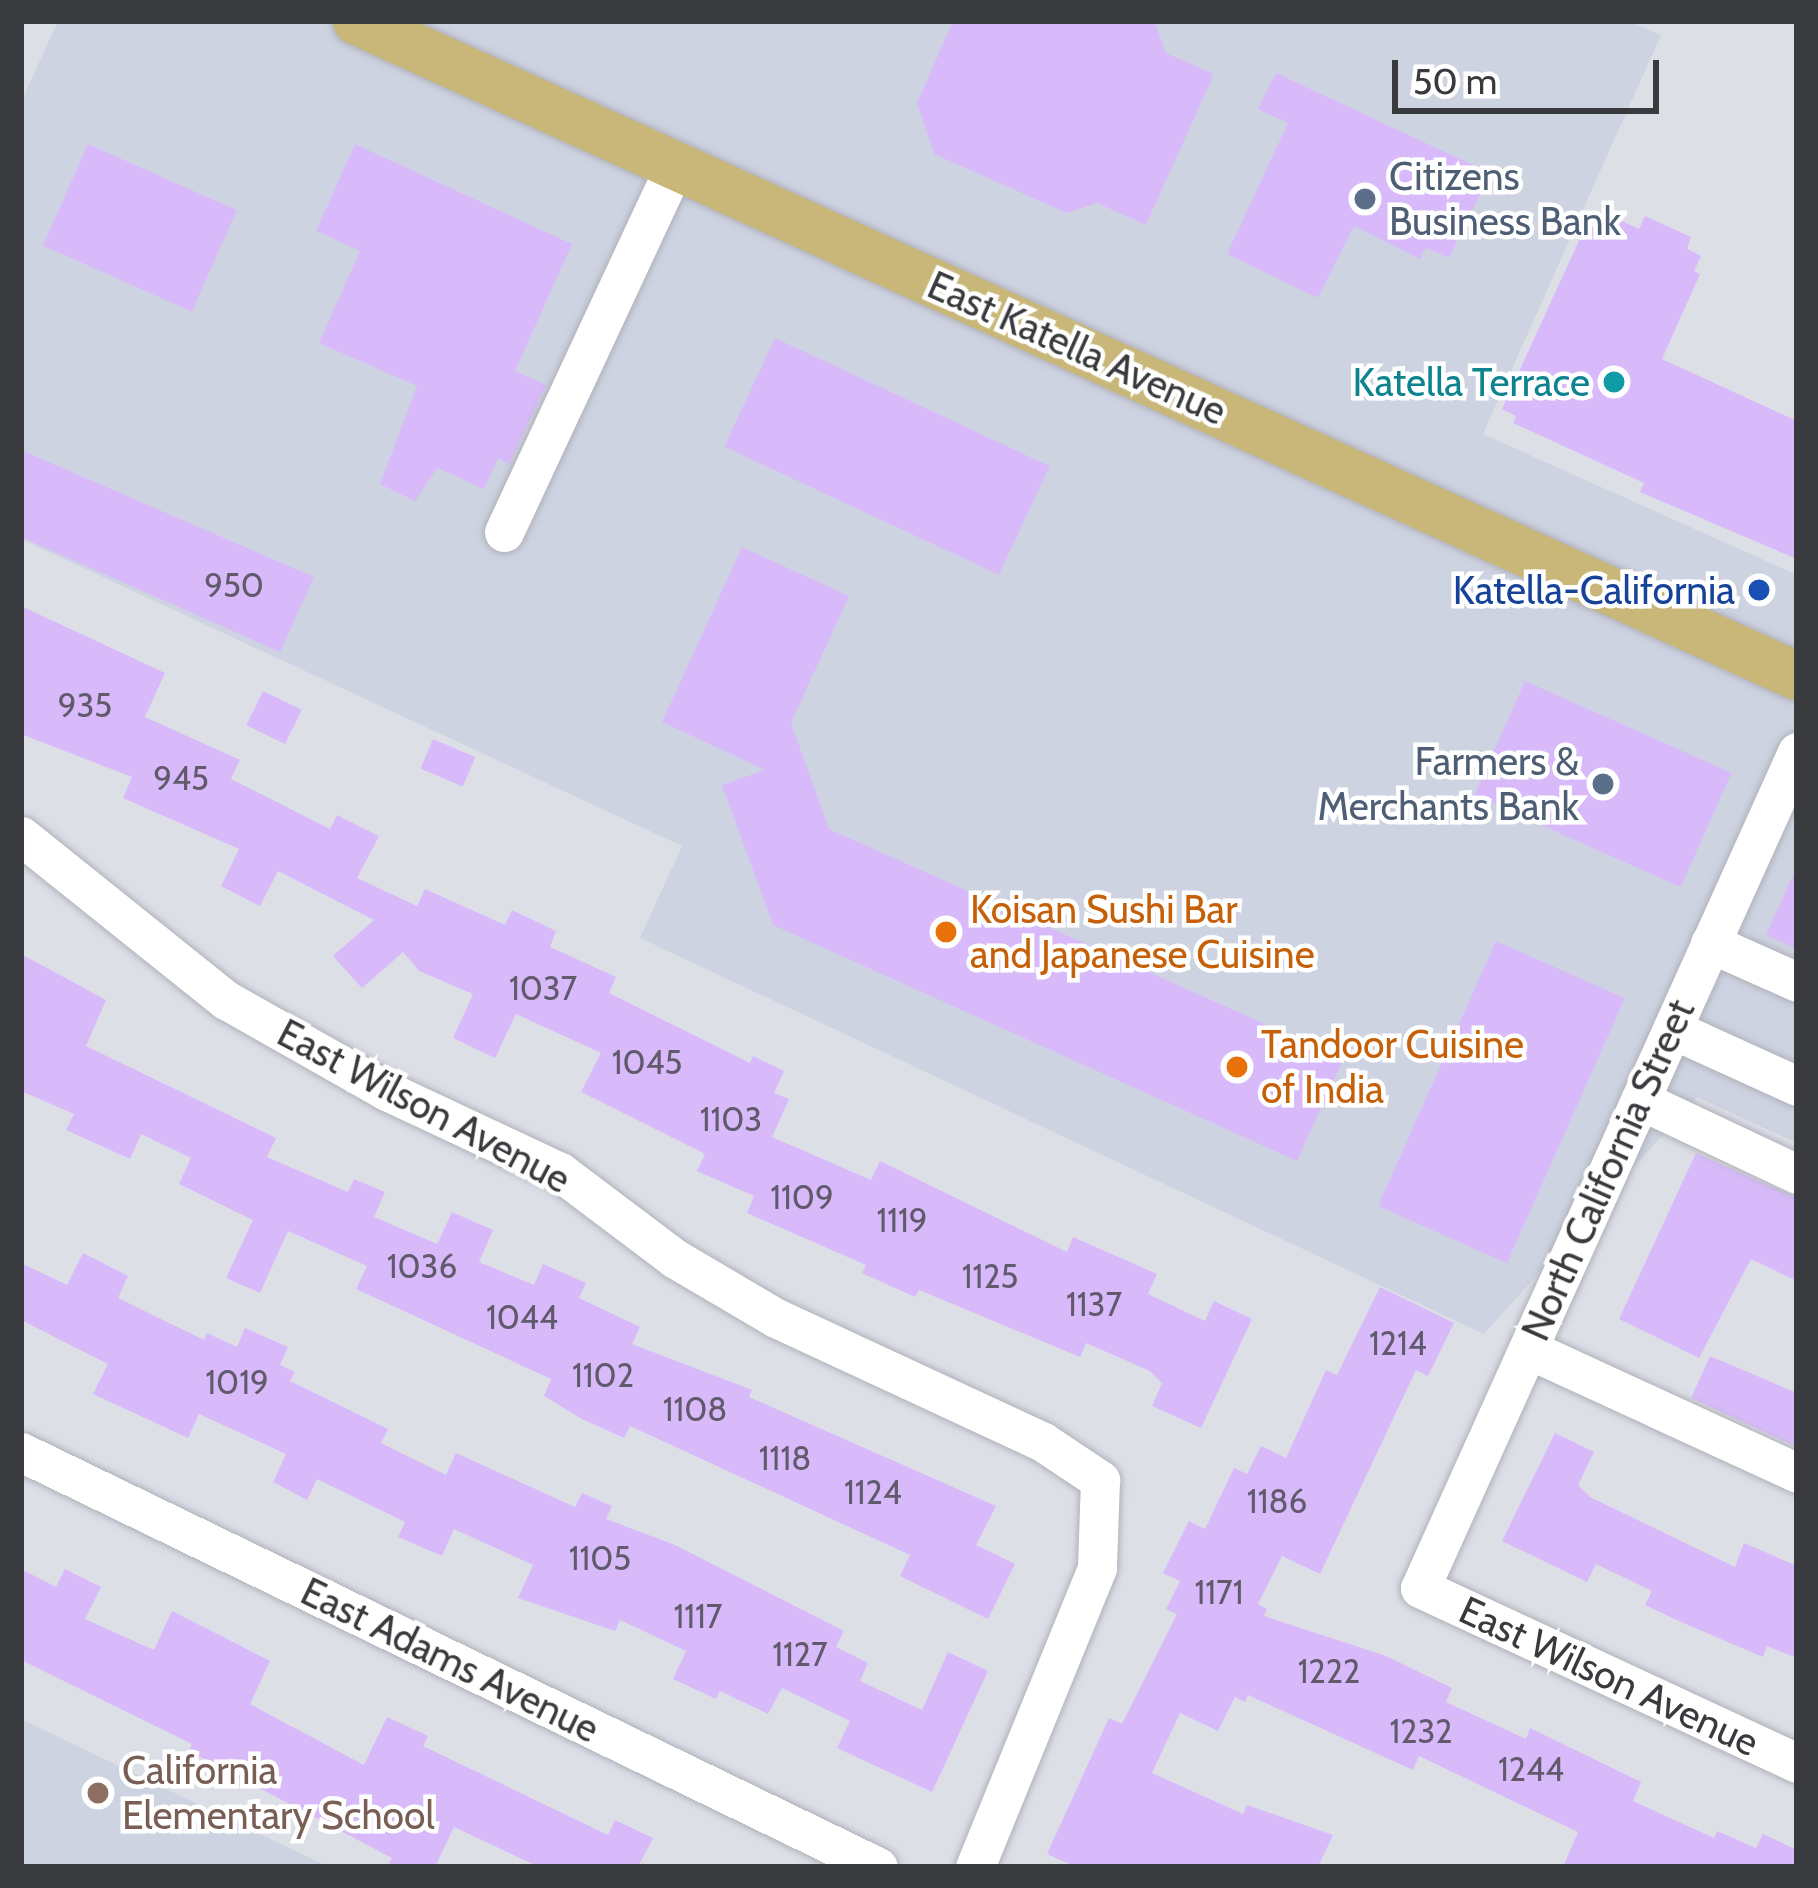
<!DOCTYPE html>
<html>
<head>
<meta charset="utf-8">
<style>
	body { margin:0 }
	#map { position:relative; width:1818px; height:1888px; overflow:hidden; background:#dddfe7; font-family:Cabin,sans-serif }
	div>[style] { position:absolute }
	.built>* { inset:0; background:#ced3e2 }
	.building>* { inset:0; background:#d8bafa; transform-origin:0 0 }
	.roads { filter:drop-shadow(0 0 3px #b0b2ba) drop-shadow(0 0 3px #b0b2ba) }
	.minor>* { height:39px; margin:-19.5px; padding:0 19.5px; transform-origin:19.5px; border-radius:19.5px; background:#fff }
	.major>* { height:48px; margin:-24px; padding:0 24px; transform-origin:24px; border-radius:24px; background:#c8b779 }
	.dots>* { width:33px; height:33px; translate:-50% -50%; box-sizing:border-box; border:6px solid #fff; border-radius:50% }
	span { translate:-50% -50%; white-space:nowrap; text-align:center; line-height:1.15; -webkit-text-stroke:9px #fff; paint-order:stroke }
	.number-label { font-size:33px; color:#615a6c }
	.number-label span { -webkit-text-stroke-width:0 }
	.service-label { font-size:39px; color:#4e5e75 }
	.left { translate:0 -50%; text-align:left }
	.right { translate:-100% -50%; text-align:right }
	.street-label { font-size:39px; color:#393a3d }
	.culture-label { font-size:39px; color:#0d838f }
	.transit-label { font-size:39px; color:#164399 }
	.food-label { font-size:39px; color:#c56008 }
	.education-label { font-size:39px; color:#785e54 }
	.frame { position:absolute; inset:0; border:24px solid #393a3d; pointer-events:none }
	.scale { position:absolute; left:1392px; top:60px; width:267px; height:54px; box-sizing:border-box; border:6px solid #393a3d; border-top:0; padding-left:15px; font-size:36px; line-height:42px; white-space:nowrap; color:#393a3d; -webkit-text-stroke:9px #fff; paint-order:stroke }
</style>
</head>
<body>
<div id="map">
	<div class="built">
		<i style="clip-path:polygon(58px 21px,1629px 21px,1661px 35px,1483px 434px,1797px 575px,1797px 1143px,1697px 1097px,1484px 1334px,640px 938px,682px 846px,21px 539px,21px 102px)"></i>
		<i style="clip-path:polygon(21px 1719px,329px 1867px,21px 1867px)"></i>
	</div>
	<div class="building">
		<i style="clip-path:polygon(953px 21px,1154px 21px,1166px 53px,1214px 74px,1146px 225px,1097px 203px,1067px 213px,934px 154px,917px 103px)"></i>
		<i style="clip-path:polygon(1276px 73px,1490px 173px,1449px 258px,1426px 248px,1420px 259px,1354px 226px,1318px 298px,1227px 254px,1288px 123px,1258px 109px)"></i>
		<i style="left:88px;top:144px;width:163px;height:111px;rotate:24deg"></i>
		<i style="clip-path:polygon(355px 144px,572px 244px,515px 371px,546px 385px,509px 464px,498px 458px,484px 489px,437px 468px,415px 501px,380px 484px,417px 386px,319px 343px,360px 251px,316px 231px)"></i>
		<i style="clip-path:polygon(1600px 211px,1639px 229px,1645px 216px,1691px 237px,1687px 249px,1701px 256px,1694px 271px,1700px 274px,1662px 359px,1797px 421px,1797px 559px,1640px 492px,1644px 483px,1513px 423px,1516px 416px,1502px 409px,1587px 223px,1593px 227px)"></i>
		<i style="left:775px;top:338px;width:303px;height:120px;rotate:25deg"></i>
		<i style="clip-path:polygon(21px 450px,314px 577px,280px 652px,21px 537px)"></i>
		<i style="clip-path:polygon(742px 547px,849px 596px,791px 723px,829px 829px,1343px 1059px,1297px 1161px,773px 925px,722px 785px,765px 770px,662px 722px)"></i>
		<i style="clip-path:polygon(21px 606px,165px 673px,145px 717px,240px 760px,231px 779px,330px 829px,337px 815px,379px 836px,357px 878px,417px 906px,425px 889px,505px 925px,512px 910px,556px 931px,550px 947px,616px 977px,609px 993px,750px 1063px,753px 1056px,784px 1071px,774px 1093px,789px 1099px,772px 1137px,871px 1180px,880px 1161px,1067px 1252px,1073px 1237px,1157px 1274px,1148px 1294px,1205px 1321px,1214px 1301px,1252px 1319px,1201px 1428px,1152px 1406px,1162px 1383px,1150px 1371px,1086px 1343px,1080px 1357px,919px 1290px,915px 1297px,862px 1273px,866px 1265px,747px 1213px,754px 1196px,697px 1171px,705px 1154px,581px 1092px,601px 1053px,516px 1014px,495px 1058px,453px 1038px,473px 994px,419px 971px,403px 952px,362px 988px,333px 956px,374px 920px,278px 871px,260px 906px,221px 886px,239px 849px,123px 798px,132px 777px,21px 734px)"></i>
		<i style="left:1525px;top:681px;width:226px;height:125px;rotate:24deg"></i>
		<i style="left:263px;top:691px;width:43px;height:38px;rotate:26deg"></i>
		<i style="left:433px;top:739px;width:46px;height:32px;rotate:23deg"></i>
		<i style="clip-path:polygon(1797px 866px,1797px 949px,1766px 935px)"></i>
		<i style="left:1496px;top:941px;width:141px;height:290px;rotate:24deg"></i>
		<i style="clip-path:polygon(21px 954px,106px 1000px,86px 1046px,276px 1138px,267px 1157px,348px 1192px,354px 1179px,385px 1192px,374px 1217px,437px 1244px,452px 1212px,493px 1230px,479px 1262px,534px 1285px,543px 1264px,586px 1283px,579px 1298px,640px 1327px,632px 1344px,752px 1390px,749px 1397px,996px 1506px,976px 1545px,1015px 1564px,988px 1619px,900px 1576px,910px 1555px,630px 1426px,624px 1438px,582px 1419px,544px 1396px,551px 1379px,356px 1289px,367px 1266px,288px 1231px,260px 1293px,226px 1278px,253px 1220px,179px 1184px,191px 1158px,141px 1134px,130px 1159px,66px 1130px,74px 1114px,21px 1091px)"></i>
		<i style="clip-path:polygon(1696px 1153px,1797px 1198px,1797px 1281px,1751px 1259px,1699px 1358px,1619px 1319px)"></i>
		<i style="clip-path:polygon(83px 1253px,128px 1276px,118px 1298px,204px 1340px,207px 1333px,237px 1347px,245px 1328px,288px 1347px,280px 1365px,295px 1372px,290px 1381px,388px 1429px,381px 1443px,446px 1475px,456px 1453px,575px 1507px,582px 1493px,612px 1506px,606px 1519px,675px 1545px,844px 1631px,836px 1647px,868px 1663px,860px 1681px,922px 1710px,948px 1652px,988px 1671px,932px 1792px,837px 1748px,850px 1721px,782px 1688px,768px 1714px,720px 1691px,716px 1699px,673px 1679px,686px 1651px,620px 1620px,615px 1631px,518px 1598px,533px 1565px,454px 1529px,442px 1556px,398px 1537px,405px 1522px,317px 1479px,307px 1500px,273px 1482px,286px 1454px,199px 1414px,188px 1438px,93px 1394px,108px 1364px,21px 1320px,21px 1263px,67px 1285px)"></i>
		<i style="clip-path:polygon(1380px 1287px,1454px 1323px,1428px 1376px,1416px 1370px,1320px 1574px,1282px 1556px,1258px 1604px,1267px 1609px,1264px 1616px,1386px 1656px,1452px 1688px,1446px 1702px,1526px 1739px,1530px 1728px,1641px 1782px,1633px 1801px,1714px 1838px,1717px 1831px,1756px 1848px,1763px 1834px,1797px 1850px,1797px 1867px,1563px 1867px,1578px 1832px,1419px 1756px,1413px 1770px,1248px 1695px,1245px 1702px,1235px 1697px,1218px 1731px,1180px 1713px,1152px 1773px,1243px 1814px,1247px 1805px,1333px 1835px,1318px 1867px,1076px 1867px,1047px 1854px,1109px 1718px,1122px 1724px,1177px 1614px,1166px 1609px,1180px 1581px,1163px 1573px,1189px 1521px,1205px 1529px,1234px 1468px,1247px 1474px,1261px 1446px,1286px 1458px,1326px 1370px,1337px 1375px)"></i>
		<i style="clip-path:polygon(1710px 1356px,1797px 1393px,1797px 1447px,1691px 1398px)"></i>
		<i style="clip-path:polygon(1555px 1433px,1594px 1452px,1578px 1485px,1590px 1497px,1735px 1567px,1744px 1543px,1797px 1566px,1797px 1658px,1767px 1646px,1763px 1657px,1681px 1622px,1645px 1605px,1652px 1591px,1596px 1564px,1587px 1582px,1502px 1541px)"></i>
		<i style="clip-path:polygon(21px 1569px,56px 1587px,65px 1569px,101px 1587px,85px 1619px,154px 1650px,172px 1611px,270px 1661px,250px 1704px,364px 1765px,387px 1717px,428px 1736px,423px 1746px,608px 1835px,615px 1820px,653px 1838px,638px 1867px,539px 1867px,454px 1827px,435px 1867px,387px 1867px,392px 1858px,189px 1751px,192px 1744px,21px 1660px)"></i>
	</div>
	<div class="roads">
		<div class="minor">
			<i style="left:504px;top:532px;width:405px;rotate:-65deg"></i>
			<i style="left:1797px;top:752px;width:917px;rotate:114.27deg"></i>
			<i style="left:1420px;top:1588px;width:416px;rotate:24.9deg"></i>
			<i style="left:21px;top:836px;width:263px;rotate:38.7deg"></i>
			<i style="left:226px;top:1000px;width:185px;rotate:29.5deg"></i>
			<i style="left:387px;top:1091px;width:191px;rotate:25.1deg"></i>
			<i style="left:560px;top:1172px;width:143px;rotate:37deg"></i>
			<i style="left:674px;top:1258px;width:118px;rotate:30.5deg"></i>
			<i style="left:776px;top:1318px;width:294px;rotate:24.9deg"></i>
			<i style="left:1043px;top:1442px;width:69px;rotate:33.7deg"></i>
			<i style="left:1100px;top:1480px;width:88px;rotate:92deg"></i>
			<i style="left:1097px;top:1568px;width:323px;rotate:112.2deg"></i>
			<i style="left:1710px;top:943px;width:95px;rotate:24.1deg"></i>
			<i style="left:1672px;top:1029px;width:137px;rotate:24.5deg"></i>
			<i style="left:1640px;top:1100px;width:174px;rotate:25.2deg"></i>
			<i style="left:1528px;top:1349px;width:296px;rotate:24.7deg"></i>
			<i style="left:21px;top:1452px;width:952px;rotate:25.84deg"></i>
		</div>
		<div class="major">
			<i style="left:357px;top:21px;width:1582px;rotate:24.46deg"></i>
		</div>
	</div>
	<div class="dots">
		<i style="left:1365px;top:199px;background:#5c6f8a"></i>
		<i style="left:1614px;top:382px;background:#0f9aa8"></i>
		<i style="left:1759px;top:590px;background:#1a4fb4"></i>
		<i style="left:1603px;top:784px;background:#5c6f8a"></i>
		<i style="left:946px;top:932px;background:#e8710a"></i>
		<i style="left:1237px;top:1067px;background:#e8710a"></i>
		<i style="left:98px;top:1793px;background:#8d6e63"></i>
	</div>
	<div class="number-label">
		<span style="left:234px;top:586px">950</span>
		<span style="left:85px;top:706px">935</span>
		<span style="left:181px;top:779px">945</span>
		<span style="left:543px;top:989px">1037</span>
		<span style="left:647px;top:1063px">1045</span>
		<span style="left:731px;top:1120px">1103</span>
		<span style="left:802px;top:1198px">1109</span>
		<span style="left:902px;top:1221px">1119</span>
		<span style="left:422px;top:1267px">1036</span>
		<span style="left:990px;top:1277px">1125</span>
		<span style="left:1094px;top:1305px">1137</span>
		<span style="left:522px;top:1318px">1044</span>
		<span style="left:1398px;top:1344px">1214</span>
		<span style="left:603px;top:1376px">1102</span>
		<span style="left:237px;top:1383px">1019</span>
		<span style="left:695px;top:1410px">1108</span>
		<span style="left:785px;top:1459px">1118</span>
		<span style="left:873px;top:1493px">1124</span>
		<span style="left:1277px;top:1502px">1186</span>
		<span style="left:600px;top:1559px">1105</span>
		<span style="left:1219px;top:1593px">1171</span>
		<span style="left:698px;top:1617px">1117</span>
		<span style="left:800px;top:1655px">1127</span>
		<span style="left:1329px;top:1672px">1222</span>
		<span style="left:1421px;top:1732px">1232</span>
		<span style="left:1531px;top:1770px">1244</span>
	</div>
	<div class="service-label">
		<span class="left" style="left:1389px;top:199px">Citizens<br>Business Bank</span>
		<span class="right" style="left:1579px;top:784px">Farmers &amp;<br>Merchants Bank</span>
	</div>
	<div class="street-label">
		<span style="left:1077px;top:348px;rotate:24deg">East Katella Avenue</span>
		<span style="left:424px;top:1106px;rotate:28deg">East Wilson Avenue</span>
		<span style="left:1608px;top:1170px;rotate:-66deg">North California Street</span>
		<span style="left:450px;top:1660px;rotate:26deg">East Adams Avenue</span>
		<span style="left:1609px;top:1676px;rotate:25deg">East Wilson Avenue</span>
	</div>
	<div class="culture-label">
		<span class="right" style="left:1590px;top:382px">Katella Terrace</span>
	</div>
	<div class="transit-label">
		<span class="right" style="left:1735px;top:590px">Katella-California</span>
	</div>
	<div class="food-label">
		<span class="left" style="left:970px;top:932px">Koisan Sushi Bar<br>and Japanese Cuisine</span>
		<span class="left" style="left:1261px;top:1067px">Tandoor Cuisine<br>of India</span>
	</div>
	<div class="education-label">
		<span class="left" style="left:122px;top:1793px">California<br>Elementary School</span>
	</div>
	<div class="frame"></div>
	<div class="scale">50 m</div>
</div>
</body>
</html>
